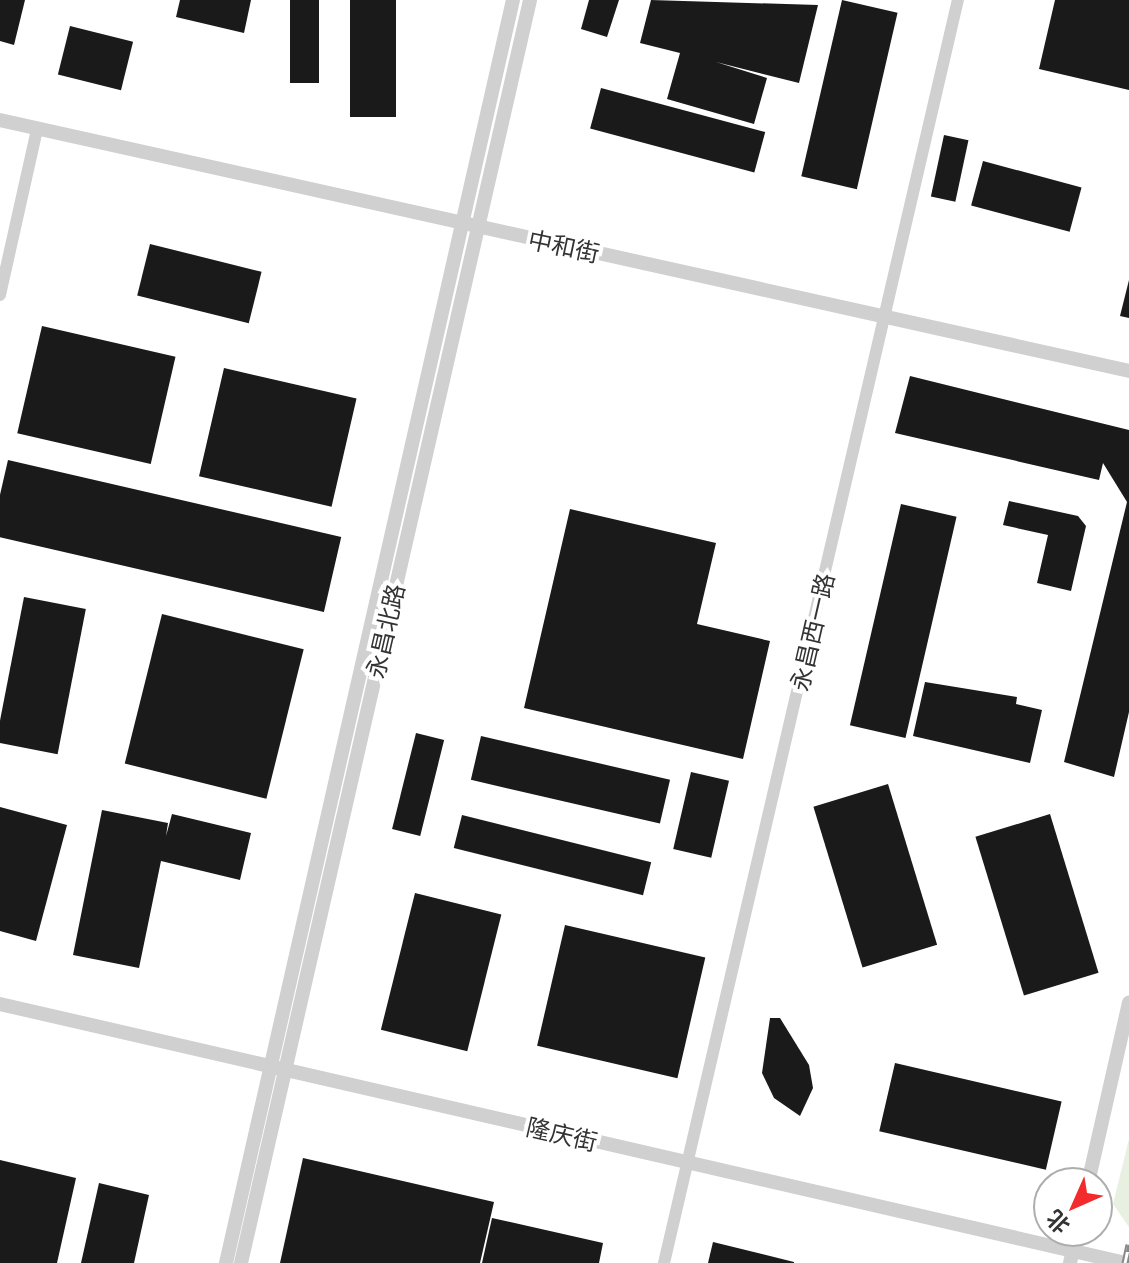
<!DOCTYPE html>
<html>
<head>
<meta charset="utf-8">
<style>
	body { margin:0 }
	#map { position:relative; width:1129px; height:1263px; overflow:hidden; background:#fff; font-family:"Exo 2","Noto Sans SC",sans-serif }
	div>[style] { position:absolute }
	.green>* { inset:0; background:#e8f0e1 }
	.building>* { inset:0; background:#1a1a1a; transform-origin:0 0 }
	.minor>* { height:12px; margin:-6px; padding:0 6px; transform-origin:6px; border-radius:6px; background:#d0d0d0 }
	.tertiary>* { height:14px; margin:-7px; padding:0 7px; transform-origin:7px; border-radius:7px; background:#d0d0d0 }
	.rail>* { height:7px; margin-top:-3.5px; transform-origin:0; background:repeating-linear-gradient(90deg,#fff 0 12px,#888 0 24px); box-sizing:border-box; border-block:2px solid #888 }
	span { translate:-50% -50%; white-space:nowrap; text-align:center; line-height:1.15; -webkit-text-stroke:8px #fff; paint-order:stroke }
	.street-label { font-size:24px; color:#333 }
	.north { position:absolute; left:1033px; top:1167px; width:80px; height:80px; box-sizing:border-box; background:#fff; border:2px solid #adadad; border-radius:50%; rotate:225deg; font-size:22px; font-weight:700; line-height:32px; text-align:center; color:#333 }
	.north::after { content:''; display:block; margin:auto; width:28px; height:36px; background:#f32b2c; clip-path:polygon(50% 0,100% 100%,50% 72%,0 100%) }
</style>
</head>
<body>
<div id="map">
	<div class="green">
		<i style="clip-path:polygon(1129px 1139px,1129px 1227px,1113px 1204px)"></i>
	</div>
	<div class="building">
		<i style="clip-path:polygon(0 0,25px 0,14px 45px,0 41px)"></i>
		<i style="clip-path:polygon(180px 0,251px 0,244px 33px,176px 17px)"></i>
		<i style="left:290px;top:0;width:29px;height:83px"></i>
		<i style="left:350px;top:0;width:46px;height:117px"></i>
		<i style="clip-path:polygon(589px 0,619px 0,607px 37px,581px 29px)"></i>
		<i style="clip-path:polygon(651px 0,818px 5px,799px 83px,716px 62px,767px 78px,754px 124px,667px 99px,680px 53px,640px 43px)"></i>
		<i style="left:842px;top:0;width:57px;height:181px;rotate:13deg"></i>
		<i style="clip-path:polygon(1055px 0,1129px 0,1129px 90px,1039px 69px)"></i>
		<i style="left:70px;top:26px;width:65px;height:50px;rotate:14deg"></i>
		<i style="left:601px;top:88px;width:170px;height:42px;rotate:15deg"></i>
		<i style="left:944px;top:135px;width:25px;height:63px;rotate:12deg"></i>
		<i style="left:983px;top:161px;width:102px;height:46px;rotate:15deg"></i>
		<i style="left:150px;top:244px;width:115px;height:53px;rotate:14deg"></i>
		<i style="clip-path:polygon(1129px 280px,1129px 318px,1120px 316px)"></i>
		<i style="left:42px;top:326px;width:137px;height:110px;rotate:13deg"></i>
		<i style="left:224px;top:368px;width:136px;height:111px;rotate:13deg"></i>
		<i style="clip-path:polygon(910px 376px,1129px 430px,1129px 712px,1114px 777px,1064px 762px,1127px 502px,1103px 463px,1099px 480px,895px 433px)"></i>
		<i style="left:8px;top:460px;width:342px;height:77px;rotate:13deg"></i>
		<i style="clip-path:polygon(1009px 501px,1078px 516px,1086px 526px,1071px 591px,1037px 583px,1048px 535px,1003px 525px)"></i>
		<i style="left:901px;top:504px;width:57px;height:227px;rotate:13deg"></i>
		<i style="clip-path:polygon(570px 509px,716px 543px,697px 624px,770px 641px,743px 759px,524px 708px)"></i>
		<i style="left:24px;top:597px;width:63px;height:148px;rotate:11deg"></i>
		<i style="left:162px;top:614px;width:146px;height:154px;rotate:14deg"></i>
		<i style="clip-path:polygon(925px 682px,1017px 697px,1016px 704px,1042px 710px,1030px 763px,913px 736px)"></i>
		<i style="left:416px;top:733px;width:29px;height:99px;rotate:14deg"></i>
		<i style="left:481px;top:736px;width:194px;height:45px;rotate:13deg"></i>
		<i style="left:691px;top:772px;width:39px;height:79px;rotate:13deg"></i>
		<i style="left:888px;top:784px;width:168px;height:78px;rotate:73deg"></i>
		<i style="clip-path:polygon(0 807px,67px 825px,36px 941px,0 931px)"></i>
		<i style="clip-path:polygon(102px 810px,168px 823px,166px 836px,172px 814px,251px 833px,240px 880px,161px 861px,139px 968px,73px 955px)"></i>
		<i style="left:1050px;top:814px;width:166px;height:78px;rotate:73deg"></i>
		<i style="left:462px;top:815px;width:195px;height:34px;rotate:14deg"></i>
		<i style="left:415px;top:893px;width:89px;height:141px;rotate:14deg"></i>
		<i style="left:565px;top:925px;width:144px;height:124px;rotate:13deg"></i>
		<i style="clip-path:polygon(770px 1018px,780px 1018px,809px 1065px,813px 1088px,800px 1116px,774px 1098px,762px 1073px)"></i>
		<i style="left:895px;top:1063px;width:171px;height:70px;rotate:13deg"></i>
		<i style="clip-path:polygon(303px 1158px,494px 1202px,480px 1263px,280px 1263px)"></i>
		<i style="clip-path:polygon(0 1160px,76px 1178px,57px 1263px,0 1263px)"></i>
		<i style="clip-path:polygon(99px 1183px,149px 1195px,134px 1263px,81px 1263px)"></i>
		<i style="clip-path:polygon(492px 1218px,603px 1243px,599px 1263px,482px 1263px)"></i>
		<i style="clip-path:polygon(713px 1242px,794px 1262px,794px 1263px,708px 1263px)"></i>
	</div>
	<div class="minor">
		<i style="left:0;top:295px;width:170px;rotate:-77.4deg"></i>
		<i style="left:664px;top:1263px;width:1297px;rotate:-76.9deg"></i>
	</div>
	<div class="tertiary">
		<i style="left:0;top:120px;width:1157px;rotate:12.53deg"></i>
		<i style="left:0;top:1004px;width:1154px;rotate:12.96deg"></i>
		<i style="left:1088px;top:1183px;width:185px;rotate:-77.2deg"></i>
		<i style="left:226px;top:1263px;width:1295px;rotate:-77.2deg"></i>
		<i style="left:241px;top:1263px;width:1296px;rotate:-77.11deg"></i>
		<i style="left:1070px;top:1263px;width:33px;rotate:-78deg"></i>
	</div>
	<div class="rail">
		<i style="left:1125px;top:1263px;width:19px;rotate:-78deg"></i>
	</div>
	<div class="street-label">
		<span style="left:564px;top:246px;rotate:12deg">中和街</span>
		<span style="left:385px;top:631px;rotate:-77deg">永昌北路</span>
		<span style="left:812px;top:632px;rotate:-77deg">永昌西一路</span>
		<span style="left:562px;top:1134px;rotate:13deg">隆庆街</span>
	</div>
	<div class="north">北</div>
</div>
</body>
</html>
